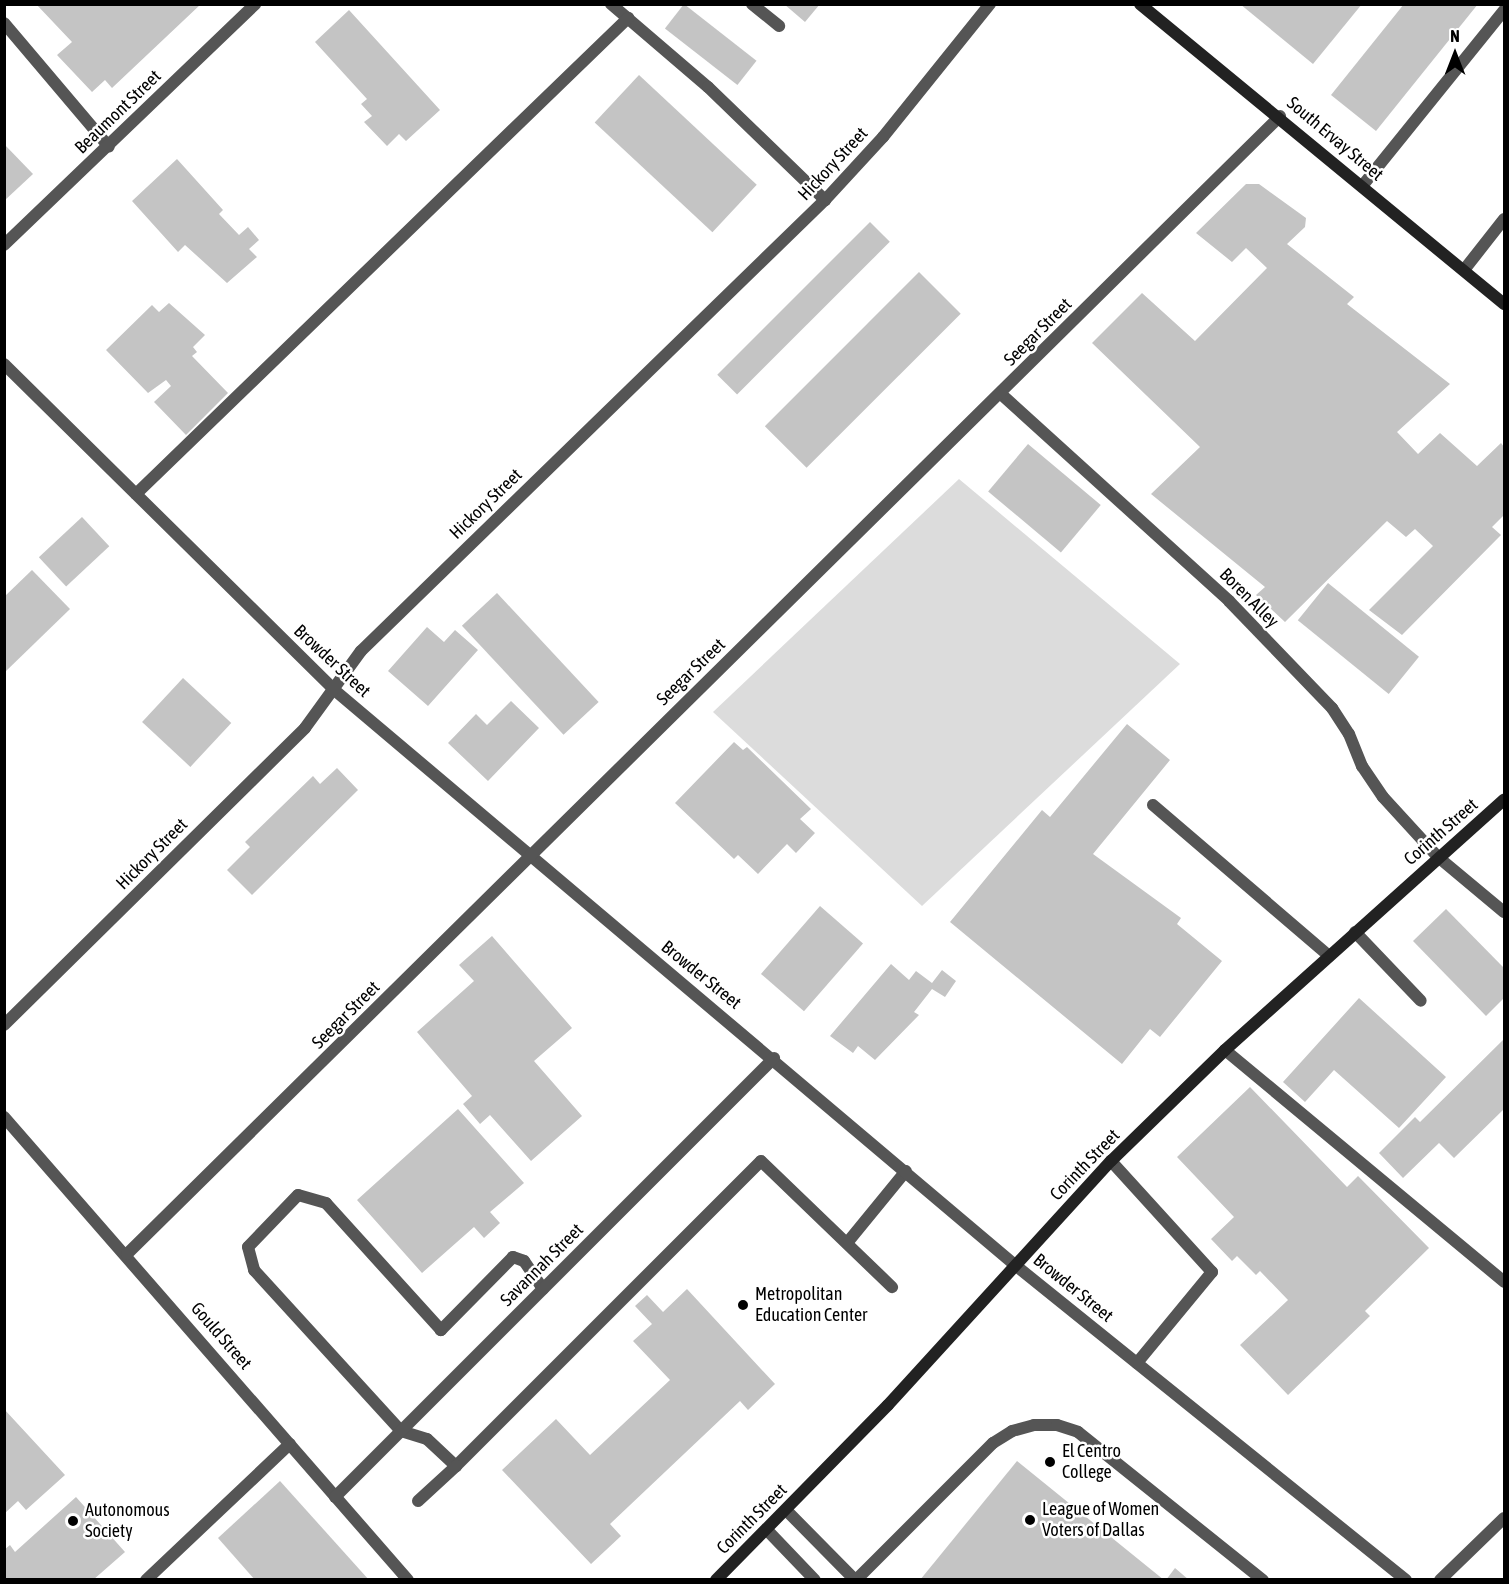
<!DOCTYPE html>
<html>
<head>
<meta charset="utf-8">
<style>
	body { margin:0 }
	#map { position:relative; width:1509px; height:1584px; overflow:hidden; background:#fff; font-family:"Asap Condensed",sans-serif }
	div>[style] { position:absolute }
	.green>* { inset:0; background:#dcdcdc }
	.building>* { inset:0; background:#c4c4c4; transform-origin:0 0 }
	.service>* { height:12px; margin:-6px; padding:0 6px; transform-origin:6px; border-radius:6px; background:#555 }
	.minor>* { height:12px; margin:-6px; padding:0 6px; transform-origin:6px; border-radius:6px; background:#555 }
	.secondary>* { height:12px; margin:-6px; padding:0 6px; transform-origin:6px; border-radius:6px; background:#222 }
	.dots>* { width:16px; height:16px; translate:-50% -50%; box-sizing:border-box; border:3px solid #fff; border-radius:50% }
	span { translate:-50% -50%; white-space:nowrap; text-align:center; line-height:1.15; -webkit-text-stroke:5px #fff; paint-order:stroke }
	.street-label { font-size:18px; color:#000 }
	.poi-label { font-size:18px; color:#000 }
	.left { translate:0 -50%; text-align:left }
	.frame { position:absolute; inset:0; border:6px solid #000; pointer-events:none }
	.north { position:absolute; left:1425px; top:24px; width:60px; height:60px; -webkit-text-stroke:4px #fff; paint-order:stroke; rotate:0deg; font-size:16px; font-weight:700; line-height:24px; text-align:center; color:#000 }
	.north::after { content:''; display:block; margin:auto; width:21px; height:27px; background:#000; clip-path:polygon(50% 0,100% 100%,50% 72%,0 100%) }
</style>
</head>
<body>
<div id="map">
	<div class="green">
		<i style="clip-path:polygon(959px 479px,1180px 664px,922px 906px,713px 712px)"></i>
	</div>
	<div class="building">
		<i style="clip-path:polygon(36px 4px,201px 4px,112px 88px,105px 80px,92px 92px,57px 55px,72px 42px)"></i>
		<i style="left:684px;top:4px;width:92px;height:31px;rotate:38deg"></i>
		<i style="clip-path:polygon(784px 4px,820px 4px,805px 22px)"></i>
		<i style="clip-path:polygon(1240px 4px,1362px 4px,1313px 64px)"></i>
		<i style="clip-path:polygon(1404px 4px,1478px 4px,1376px 131px,1331px 95px)"></i>
		<i style="clip-path:polygon(349px 10px,440px 110px,406px 141px,399px 134px,387px 146px,364px 122px,372px 116px,361px 104px,367px 99px,315px 42px)"></i>
		<i style="left:639px;top:75px;width:161px;height:65px;rotate:43deg"></i>
		<i style="clip-path:polygon(4px 144px,33px 174px,4px 201px)"></i>
		<i style="clip-path:polygon(177px 159px,223px 210px,219px 214px,239px 235px,248px 227px,259px 240px,249px 249px,257px 257px,227px 283px,185px 245px,178px 252px,132px 201px)"></i>
		<i style="clip-path:polygon(1246px 184px,1259px 184px,1306px 218px,1305px 227px,1287px 244px,1354px 297px,1347px 304px,1450px 384px,1397px 432px,1418px 454px,1440px 433px,1477px 466px,1501px 443px,1504px 447px,1504px 515px,1492px 527px,1501px 535px,1402px 635px,1369px 610px,1433px 546px,1415px 529px,1406px 537px,1387px 521px,1285px 622px,1256px 595px,1265px 587px,1151px 494px,1200px 447px,1092px 343px,1142px 293px,1195px 341px,1267px 268px,1246px 248px,1232px 262px,1196px 233px)"></i>
		<i style="left:870px;top:222px;width:28px;height:216px;rotate:45deg"></i>
		<i style="left:919px;top:272px;width:59px;height:218px;rotate:45deg"></i>
		<i style="clip-path:polygon(169px 303px,205px 335px,193px 347px,197px 352px,192px 356px,228px 393px,186px 435px,154px 402px,171px 386px,166px 380px,148px 393px,106px 350px,152px 305px,159px 312px)"></i>
		<i style="left:1028px;top:444px;width:95px;height:62px;rotate:40deg"></i>
		<i style="left:82px;top:517px;width:40px;height:59px;rotate:47deg"></i>
		<i style="clip-path:polygon(32px 570px,70px 609px,4px 673px,4px 597px)"></i>
		<i style="left:1328px;top:583px;width:117px;height:48px;rotate:39deg"></i>
		<i style="left:497px;top:593px;width:149px;height:48px;rotate:47deg"></i>
		<i style="clip-path:polygon(427px 627px,444px 642px,455px 630px,478px 650px,428px 706px,388px 671px)"></i>
		<i style="left:183px;top:678px;width:66px;height:60px;rotate:43deg"></i>
		<i style="clip-path:polygon(511px 701px,539px 728px,488px 781px,448px 743px,476px 714px,487px 725px)"></i>
		<i style="clip-path:polygon(1127px 724px,1170px 760px,1093px 854px,1181px 918px,1177px 924px,1222px 961px,1160px 1037px,1150px 1029px,1122px 1064px,950px 922px,1042px 810px,1050px 817px)"></i>
		<i style="clip-path:polygon(734px 742px,743px 750px,747px 747px,811px 809px,800px 819px,815px 833px,796px 853px,787px 844px,758px 874px,738px 855px,734px 859px,675px 803px)"></i>
		<i style="clip-path:polygon(337px 768px,358px 790px,252px 895px,227px 870px,250px 847px,245px 842px,313px 776px,320px 784px)"></i>
		<i style="left:820px;top:906px;width:57px;height:90px;rotate:41deg"></i>
		<i style="clip-path:polygon(1446px 909px,1504px 968px,1504px 998px,1486px 1016px,1413px 941px)"></i>
		<i style="clip-path:polygon(492px 936px,572px 1028px,534px 1061px,582px 1116px,531px 1161px,490px 1115px,480px 1124px,463px 1104px,472px 1096px,417px 1032px,474px 981px,459px 965px)"></i>
		<i style="clip-path:polygon(891px 964px,909px 980px,916px 971px,932px 983px,942px 970px,956px 981px,945px 997px,932px 989px,914px 1012px,919px 1015px,875px 1060px,858px 1046px,853px 1053px,830px 1036px)"></i>
		<i style="clip-path:polygon(1359px 998px,1446px 1077px,1399px 1128px,1334px 1070px,1305px 1102px,1283px 1082px)"></i>
		<i style="clip-path:polygon(1504px 1039px,1504px 1109px,1454px 1158px,1439px 1143px,1403px 1178px,1379px 1153px,1415px 1117px,1420px 1122px)"></i>
		<i style="clip-path:polygon(1250px 1087px,1347px 1187px,1358px 1176px,1429px 1248px,1365px 1311px,1370px 1316px,1288px 1395px,1240px 1345px,1288px 1300px,1260px 1271px,1256px 1275px,1237px 1256px,1232px 1261px,1211px 1239px,1234px 1217px,1177px 1157px)"></i>
		<i style="clip-path:polygon(458px 1109px,524px 1183px,490px 1212px,500px 1223px,484px 1238px,474px 1227px,422px 1273px,357px 1200px)"></i>
		<i style="clip-path:polygon(687px 1289px,775px 1384px,748px 1410px,740px 1401px,610px 1524px,621px 1536px,591px 1564px,502px 1470px,556px 1419px,590px 1455px,670px 1380px,633px 1341px,652px 1324px,635px 1306px,647px 1295px,663px 1312px)"></i>
		<i style="clip-path:polygon(4px 1409px,65px 1475px,26px 1510px,18px 1501px,4px 1514px)"></i>
		<i style="clip-path:polygon(1017px 1461px,1164px 1580px,920px 1580px)"></i>
		<i style="clip-path:polygon(280px 1481px,369px 1580px,255px 1580px,218px 1538px)"></i>
		<i style="clip-path:polygon(76px 1497px,125px 1552px,93px 1580px,4px 1580px,4px 1550px,10px 1545px,15px 1552px)"></i>
		<i style="clip-path:polygon(1175px 1568px,1189px 1580px,1166px 1580px)"></i>
	</div>
	<div class="service">
		<i style="left:611px;top:4px;width:128px;rotate:40.6deg"></i>
		<i style="left:708px;top:87px;width:163px;rotate:44deg"></i>
		<i style="left:752px;top:4px;width:35px;rotate:39deg"></i>
		<i style="left:4px;top:23px;width:162px;rotate:49.7deg"></i>
		<i style="left:1363px;top:185px;width:225px;rotate:-51.1deg"></i>
		<i style="left:136px;top:494px;width:685px;rotate:-44.05deg"></i>
		<i style="left:1153px;top:805px;width:232px;rotate:40.6deg"></i>
		<i style="left:1355px;top:932px;width:95px;rotate:46.3deg"></i>
		<i style="left:1225px;top:1050px;width:363px;rotate:39.7deg"></i>
		<i style="left:1111px;top:1161px;width:150px;rotate:47.7deg"></i>
		<i style="left:1212px;top:1272px;width:118px;rotate:129.5deg"></i>
		<i style="left:847px;top:1243px;width:93px;rotate:-50.7deg"></i>
		<i style="left:543px;top:1289px;width:34px;rotate:-124deg"></i>
		<i style="left:524px;top:1261px;width:12px;rotate:-160deg"></i>
		<i style="left:513px;top:1257px;width:103px;rotate:134.6deg"></i>
		<i style="left:441px;top:1330px;width:171px;rotate:-132.2deg"></i>
		<i style="left:326px;top:1203px;width:29px;rotate:-164deg"></i>
		<i style="left:298px;top:1195px;width:72px;rotate:133.9deg"></i>
		<i style="left:248px;top:1247px;width:24px;rotate:75deg"></i>
		<i style="left:254px;top:1270px;width:218px;rotate:47.6deg"></i>
		<i style="left:401px;top:1431px;width:27px;rotate:17deg"></i>
		<i style="left:427px;top:1439px;width:40px;rotate:43deg"></i>
		<i style="left:456px;top:1466px;width:431px;rotate:-45deg"></i>
		<i style="left:761px;top:1161px;width:182px;rotate:43.9deg"></i>
		<i style="left:418px;top:1501px;width:52px;rotate:-42.6deg"></i>
		<i style="left:787px;top:1511px;width:97px;rotate:45.4deg"></i>
		<i style="left:767px;top:1530px;width:69px;rotate:46.2deg"></i>
		<i style="left:856px;top:1580px;width:194px;rotate:-45deg"></i>
		<i style="left:993px;top:1443px;width:22px;rotate:-32deg"></i>
		<i style="left:1012px;top:1431px;width:23px;rotate:-15deg"></i>
		<i style="left:1034px;top:1425px;width:23px"></i>
		<i style="left:1057px;top:1425px;width:22px;rotate:18deg"></i>
		<i style="left:1078px;top:1432px;width:237px;rotate:38.7deg"></i>
		<i style="left:1440px;top:1580px;width:89px;rotate:-44.1deg"></i>
	</div>
	<div class="minor">
		<i style="left:4px;top:245px;width:348px;rotate:-43.8deg"></i>
		<i style="left:1464px;top:270px;width:65px;rotate:-51.9deg"></i>
		<i style="left:4px;top:364px;width:461px;rotate:44.6deg"></i>
		<i style="left:332px;top:688px;width:894px;rotate:40.19deg"></i>
		<i style="left:1015px;top:1265px;width:502px;rotate:38.86deg"></i>
		<i style="left:1001px;top:394px;width:308px;rotate:42.2deg"></i>
		<i style="left:1229px;top:601px;width:149px;rotate:46.1deg"></i>
		<i style="left:1332px;top:708px;width:31px;rotate:57deg"></i>
		<i style="left:1349px;top:734px;width:35px;rotate:68deg"></i>
		<i style="left:1362px;top:766px;width:37px;rotate:56deg"></i>
		<i style="left:1383px;top:797px;width:81px;rotate:47.5deg"></i>
		<i style="left:1438px;top:857px;width:86px;rotate:39.8deg"></i>
		<i style="left:4px;top:1025px;width:423px;rotate:-44.6deg"></i>
		<i style="left:305px;top:728px;width:95px;rotate:-54deg"></i>
		<i style="left:361px;top:651px;width:647px;rotate:-44.19deg"></i>
		<i style="left:825px;top:200px;width:86px;rotate:-47.4deg"></i>
		<i style="left:883px;top:137px;width:171px;rotate:-51.2deg"></i>
		<i style="left:4px;top:1117px;width:614px;rotate:48.89deg"></i>
		<i style="left:127px;top:1254px;width:1620px;rotate:-44.62deg"></i>
		<i style="left:335px;top:1497px;width:621px;rotate:-45deg"></i>
		<i style="left:146px;top:1580px;width:198px;rotate:-43.4deg"></i>
	</div>
	<div class="secondary">
		<i style="left:1140px;top:4px;width:472px;rotate:39.5deg"></i>
		<i style="left:716px;top:1580px;width:245px;rotate:-45.5deg"></i>
		<i style="left:888px;top:1405px;width:331px;rotate:-47.6deg"></i>
		<i style="left:1111px;top:1161px;width:159px;rotate:-44.2deg"></i>
		<i style="left:1225px;top:1050px;width:375px;rotate:-41.9deg"></i>
	</div>
	<div class="dots">
		<i style="left:743px;top:1305px;background:#000"></i>
		<i style="left:1050px;top:1462px;background:#000"></i>
		<i style="left:1030px;top:1520px;background:#000"></i>
		<i style="left:73px;top:1521px;background:#000"></i>
	</div>
	<div class="street-label">
		<span style="left:118px;top:112px;rotate:-44deg">Beaumont Street</span>
		<span style="left:1335px;top:139px;rotate:40deg">South Ervay Street</span>
		<span style="left:833px;top:164px;rotate:-47deg">Hickory Street</span>
		<span style="left:1038px;top:332px;rotate:-45deg">Seegar Street</span>
		<span style="left:486px;top:504px;rotate:-44deg">Hickory Street</span>
		<span style="left:1249px;top:598px;rotate:45deg">Boren Alley</span>
		<span style="left:332px;top:661px;rotate:43deg">Browder Street</span>
		<span style="left:691px;top:672px;rotate:-44deg">Seegar Street</span>
		<span style="left:1441px;top:832px;rotate:-41deg">Corinth Street</span>
		<span style="left:152px;top:854px;rotate:-45deg">Hickory Street</span>
		<span style="left:701px;top:975px;rotate:39deg">Browder Street</span>
		<span style="left:346px;top:1015px;rotate:-45deg">Seegar Street</span>
		<span style="left:1085px;top:1165px;rotate:-46deg">Corinth Street</span>
		<span style="left:542px;top:1265px;rotate:-45deg">Savannah Street</span>
		<span style="left:1073px;top:1288px;rotate:39deg">Browder Street</span>
		<span style="left:221px;top:1336px;rotate:49deg">Gould Street</span>
		<span style="left:752px;top:1519px;rotate:-45deg">Corinth Street</span>
	</div>
	<div class="poi-label">
		<span class="left" style="left:755px;top:1305px">Metropolitan<br>Education Center</span>
		<span class="left" style="left:1062px;top:1462px">El Centro<br>College</span>
		<span class="left" style="left:1042px;top:1520px">League of Women<br>Voters of Dallas</span>
		<span class="left" style="left:85px;top:1521px">Autonomous<br>Society</span>
	</div>
	<div class="frame"></div>
	<div class="north">N</div>
</div>
</body>
</html>
